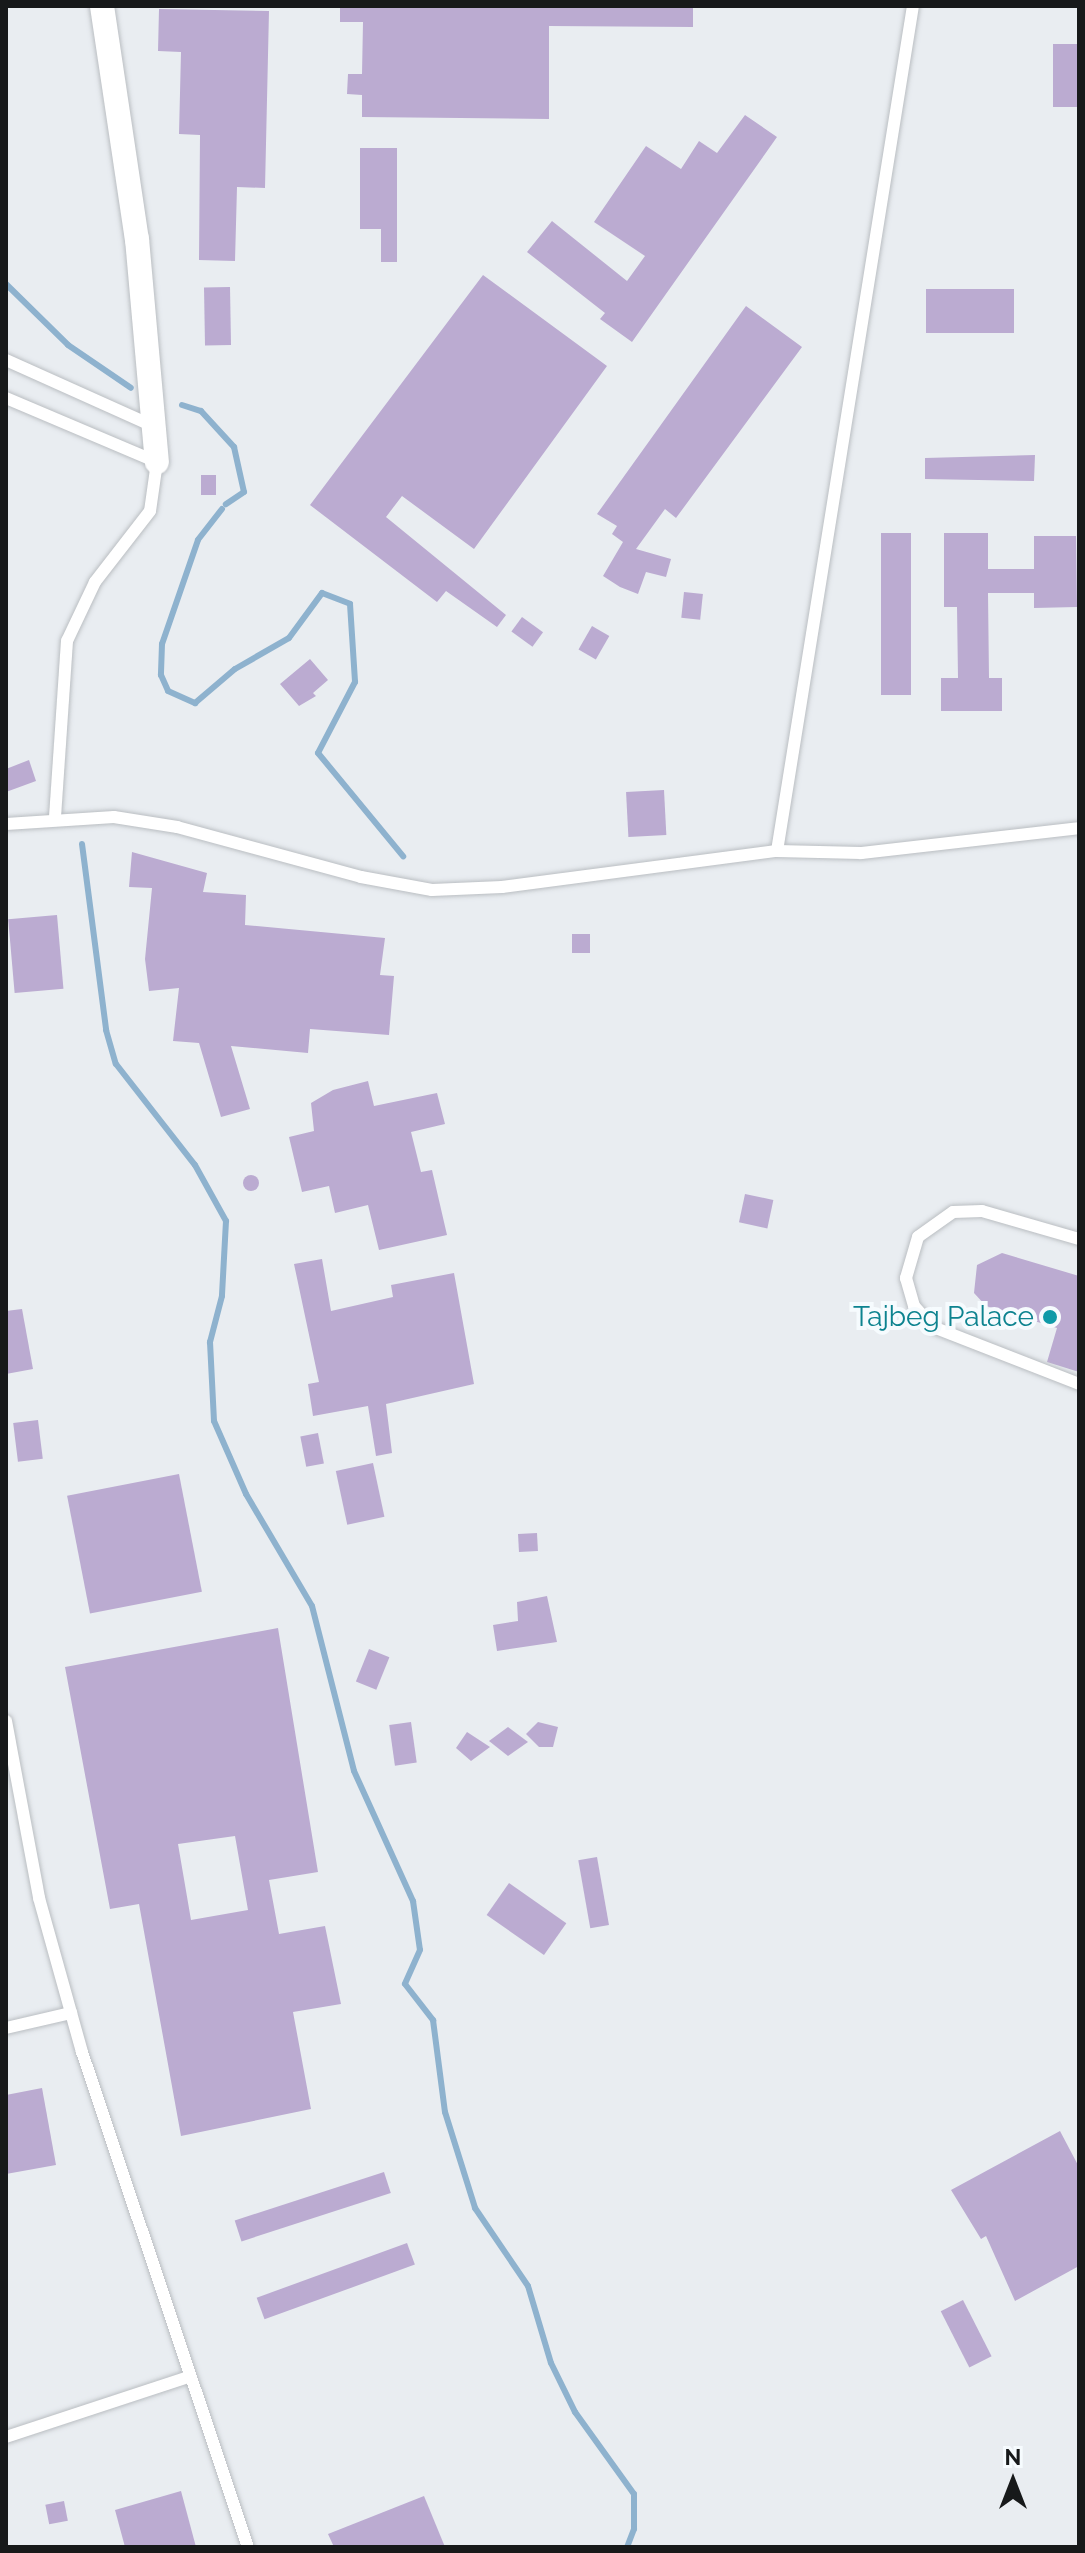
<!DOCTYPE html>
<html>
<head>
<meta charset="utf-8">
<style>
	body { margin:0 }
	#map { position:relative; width:1085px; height:2553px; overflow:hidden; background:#e9edf1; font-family:Raleway,sans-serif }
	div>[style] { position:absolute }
	.stream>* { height:6px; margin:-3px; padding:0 3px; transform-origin:3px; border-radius:3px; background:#8eb2ce }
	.building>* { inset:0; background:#bbabd1; transform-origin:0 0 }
	.round { border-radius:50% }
	.roads { filter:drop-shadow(0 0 2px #babec2) drop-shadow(0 0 2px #babec2) }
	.service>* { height:12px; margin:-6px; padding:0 6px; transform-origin:6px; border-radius:6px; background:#fff }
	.minor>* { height:24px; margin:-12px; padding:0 12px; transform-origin:12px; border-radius:12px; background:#fff }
	.dots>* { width:22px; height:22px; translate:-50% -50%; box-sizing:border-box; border:4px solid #f6fbfe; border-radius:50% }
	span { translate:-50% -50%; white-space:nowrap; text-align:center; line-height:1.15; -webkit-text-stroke:8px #f6fbfe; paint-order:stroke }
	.culture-label { font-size:28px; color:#0d838f }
	.right { translate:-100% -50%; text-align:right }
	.frame { position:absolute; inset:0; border:8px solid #17191a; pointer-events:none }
	.north { position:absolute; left:973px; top:2441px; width:80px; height:80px; -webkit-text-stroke:6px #f6fbfe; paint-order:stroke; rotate:0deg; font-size:22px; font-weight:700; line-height:32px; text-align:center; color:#17191a }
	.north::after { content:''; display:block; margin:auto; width:28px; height:36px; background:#17191a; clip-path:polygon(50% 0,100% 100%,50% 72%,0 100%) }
</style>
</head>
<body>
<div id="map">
	<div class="stream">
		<i style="left:6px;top:284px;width:87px;rotate:44.5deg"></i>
		<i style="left:68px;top:345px;width:76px;rotate:34.3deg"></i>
		<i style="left:182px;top:405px;width:20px;rotate:18deg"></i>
		<i style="left:201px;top:411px;width:49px;rotate:47.5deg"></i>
		<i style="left:234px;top:447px;width:46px;rotate:77.5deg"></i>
		<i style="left:244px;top:492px;width:22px;rotate:146deg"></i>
		<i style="left:222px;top:509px;width:39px;rotate:128deg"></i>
		<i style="left:198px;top:540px;width:110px;rotate:109.1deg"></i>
		<i style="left:162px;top:644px;width:31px;rotate:92deg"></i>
		<i style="left:161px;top:675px;width:17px;rotate:66deg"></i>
		<i style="left:168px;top:691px;width:30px;rotate:24deg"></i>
		<i style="left:195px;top:703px;width:52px;rotate:-40.4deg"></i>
		<i style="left:235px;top:669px;width:62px;rotate:-29.9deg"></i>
		<i style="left:289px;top:638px;width:56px;rotate:-53.7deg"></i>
		<i style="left:322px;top:593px;width:30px;rotate:21deg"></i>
		<i style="left:350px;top:604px;width:78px;rotate:86.3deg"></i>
		<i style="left:355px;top:682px;width:80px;rotate:117.5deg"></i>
		<i style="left:318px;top:753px;width:134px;rotate:50.5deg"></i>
		<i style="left:82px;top:844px;width:188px;rotate:82.6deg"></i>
		<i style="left:106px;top:1030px;width:35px;rotate:74deg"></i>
		<i style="left:116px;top:1064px;width:128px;rotate:52deg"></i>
		<i style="left:195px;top:1165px;width:64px;rotate:61deg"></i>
		<i style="left:226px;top:1221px;width:75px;rotate:93.1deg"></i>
		<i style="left:222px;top:1296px;width:48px;rotate:104.6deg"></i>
		<i style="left:210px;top:1342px;width:79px;rotate:87.1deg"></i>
		<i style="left:214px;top:1421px;width:80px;rotate:66.3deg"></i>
		<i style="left:246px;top:1494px;width:130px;rotate:59.5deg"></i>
		<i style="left:312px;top:1606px;width:170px;rotate:75.7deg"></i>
		<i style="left:354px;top:1771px;width:143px;rotate:65.6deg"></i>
		<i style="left:413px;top:1901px;width:49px;rotate:81.9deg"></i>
		<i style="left:420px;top:1950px;width:37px;rotate:114deg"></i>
		<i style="left:405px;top:1984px;width:46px;rotate:52.1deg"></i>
		<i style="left:433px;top:2020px;width:93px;rotate:82.6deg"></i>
		<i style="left:445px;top:2112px;width:101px;rotate:72.6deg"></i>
		<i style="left:475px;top:2208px;width:94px;rotate:55.8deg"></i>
		<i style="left:528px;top:2286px;width:80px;rotate:73.4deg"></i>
		<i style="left:551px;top:2363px;width:55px;rotate:63.9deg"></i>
		<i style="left:575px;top:2412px;width:101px;rotate:54.3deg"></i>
		<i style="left:634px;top:2494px;width:35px;rotate:90deg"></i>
		<i style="left:634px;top:2529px;width:19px;rotate:111deg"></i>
	</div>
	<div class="building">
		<i style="clip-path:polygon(340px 6px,693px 6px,693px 27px,549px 26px,549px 119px,362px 117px,362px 95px,347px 94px,348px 74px,362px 74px,363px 22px,340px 22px)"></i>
		<i style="clip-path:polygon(159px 9px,269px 11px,265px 188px,237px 187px,235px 261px,199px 260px,200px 135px,179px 134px,181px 52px,158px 51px)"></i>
		<i style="left:1079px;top:44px;width:63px;height:26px;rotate:90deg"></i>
		<i style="clip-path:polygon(745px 115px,777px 137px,632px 342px,600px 319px,605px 313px,527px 252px,552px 221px,627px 281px,645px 256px,594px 222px,646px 146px,681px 169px,699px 141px,717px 153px)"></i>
		<i style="clip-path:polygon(360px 148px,397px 148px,397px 262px,381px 262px,381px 229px,360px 229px)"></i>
		<i style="clip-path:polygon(483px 275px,607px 366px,474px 549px,402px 496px,386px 517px,506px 615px,497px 627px,446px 591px,437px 602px,310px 505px)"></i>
		<i style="left:230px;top:287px;width:58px;height:26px;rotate:89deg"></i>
		<i style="left:1014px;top:289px;width:44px;height:88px;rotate:90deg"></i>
		<i style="clip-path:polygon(746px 306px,802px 347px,676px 518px,665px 509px,636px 549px,671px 559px,666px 577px,646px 572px,638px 594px,620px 587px,603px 576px,623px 542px,612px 534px,617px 526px,597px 514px)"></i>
		<i style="clip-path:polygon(1035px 455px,1034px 481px,925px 479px,925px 458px)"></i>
		<i style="left:201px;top:475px;width:15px;height:20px"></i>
		<i style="left:881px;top:533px;width:30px;height:162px"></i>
		<i style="clip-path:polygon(944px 533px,988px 533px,988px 569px,1034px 569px,1034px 536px,1076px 536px,1077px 607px,1034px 608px,1034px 593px,988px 593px,989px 678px,1002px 678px,1002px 711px,941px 711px,941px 678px,958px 678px,957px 607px,944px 607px)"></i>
		<i style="left:684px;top:592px;width:19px;height:26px;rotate:6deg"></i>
		<i style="left:522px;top:617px;width:26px;height:18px;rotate:36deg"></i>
		<i style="left:592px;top:626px;width:20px;height:27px;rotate:30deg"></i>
		<i style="clip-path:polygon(310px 659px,328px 680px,313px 693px,316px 696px,299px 706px,280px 684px)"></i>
		<i style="clip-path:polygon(29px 760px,36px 781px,6px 792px,6px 769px)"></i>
		<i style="left:664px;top:790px;width:45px;height:38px;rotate:87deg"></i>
		<i style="clip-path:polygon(132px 852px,207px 873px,203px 892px,246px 895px,245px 925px,385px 938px,380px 975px,394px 976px,389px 1035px,310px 1029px,308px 1053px,231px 1046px,250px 1109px,221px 1117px,199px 1043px,173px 1041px,179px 988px,149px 991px,145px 959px,152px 888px,129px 887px)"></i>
		<i style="left:57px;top:915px;width:74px;height:49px;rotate:85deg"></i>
		<i style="left:572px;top:934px;width:18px;height:19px"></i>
		<i style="clip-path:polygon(368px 1081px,374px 1106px,437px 1093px,445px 1124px,411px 1132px,421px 1172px,432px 1170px,447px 1235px,379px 1250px,368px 1205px,335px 1213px,329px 1186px,302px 1192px,289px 1137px,314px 1131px,311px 1103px,333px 1090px)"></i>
		<i class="round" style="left:243px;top:1175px;width:16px;height:16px"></i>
		<i style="left:745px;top:1194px;width:29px;height:29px;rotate:12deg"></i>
		<i style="clip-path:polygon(1002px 1253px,1079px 1276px,1079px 1372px,1047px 1362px,1057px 1328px,986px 1306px,974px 1293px,977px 1265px)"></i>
		<i style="clip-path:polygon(322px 1259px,331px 1311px,393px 1297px,391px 1285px,454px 1273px,474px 1384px,386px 1404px,392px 1453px,376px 1456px,368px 1406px,313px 1416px,308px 1384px,319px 1382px,294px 1264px)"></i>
		<i style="clip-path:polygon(22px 1309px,33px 1369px,6px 1374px,6px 1311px)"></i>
		<i style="left:38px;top:1420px;width:39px;height:25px;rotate:83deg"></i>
		<i style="left:318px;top:1433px;width:31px;height:18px;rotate:79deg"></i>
		<i style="left:373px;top:1463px;width:55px;height:38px;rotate:78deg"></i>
		<i style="left:179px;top:1474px;width:120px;height:114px;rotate:79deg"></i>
		<i style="left:537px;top:1533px;width:18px;height:19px;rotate:87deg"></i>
		<i style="clip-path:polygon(547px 1596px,557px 1642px,497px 1651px,493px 1625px,518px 1621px,517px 1602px)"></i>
		<i style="clip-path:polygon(evenodd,278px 1628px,318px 1872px,269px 1880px,279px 1934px,325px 1926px,341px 2004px,293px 2012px,311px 2109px,181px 2136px,139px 1904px,110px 1909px,65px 1667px,278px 1628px,235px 1836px,248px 1910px,191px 1920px,178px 1844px,235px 1836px)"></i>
		<i style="left:369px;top:1649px;width:22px;height:35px;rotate:22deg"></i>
		<i style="left:411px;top:1722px;width:41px;height:22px;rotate:82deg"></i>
		<i style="clip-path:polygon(538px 1722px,558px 1727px,553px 1747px,539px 1747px,526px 1734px)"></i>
		<i style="clip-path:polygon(508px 1727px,528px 1742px,508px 1756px,489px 1741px)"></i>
		<i style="clip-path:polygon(467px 1732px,490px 1747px,471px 1761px,456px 1748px)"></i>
		<i style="left:597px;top:1857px;width:69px;height:19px;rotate:80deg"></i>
		<i style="left:509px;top:1883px;width:70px;height:39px;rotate:35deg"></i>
		<i style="clip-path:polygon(42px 2088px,56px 2165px,6px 2174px,6px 2095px)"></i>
		<i style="clip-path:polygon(1060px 2131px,1079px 2167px,1079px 2266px,1015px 2301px,986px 2236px,981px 2239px,951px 2190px)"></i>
		<i style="left:384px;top:2172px;width:22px;height:157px;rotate:72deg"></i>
		<i style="left:407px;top:2243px;width:23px;height:160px;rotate:70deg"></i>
		<i style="left:963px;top:2300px;width:63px;height:25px;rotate:63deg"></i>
		<i style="clip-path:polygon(181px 2491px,196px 2547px,125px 2547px,115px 2510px)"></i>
		<i style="clip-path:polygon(424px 2496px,445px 2547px,334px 2547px,328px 2534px)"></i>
		<i style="left:64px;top:2501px;width:20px;height:19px;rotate:79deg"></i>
	</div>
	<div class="roads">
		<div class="service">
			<i style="left:6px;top:360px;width:166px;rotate:24.2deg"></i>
			<i style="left:6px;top:398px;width:164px;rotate:23deg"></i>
			<i style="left:157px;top:462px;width:49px;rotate:98.1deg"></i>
			<i style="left:150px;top:511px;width:90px;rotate:127.8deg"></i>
			<i style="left:95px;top:582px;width:65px;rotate:115.4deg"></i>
			<i style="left:67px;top:641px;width:176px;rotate:93.9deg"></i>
			<i style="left:6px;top:824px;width:108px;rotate:-3.7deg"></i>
			<i style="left:114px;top:817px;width:64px;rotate:9deg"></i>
			<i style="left:177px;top:827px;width:191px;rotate:15.2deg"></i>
			<i style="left:361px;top:877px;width:72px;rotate:10.4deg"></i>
			<i style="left:432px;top:890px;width:70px;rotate:-2.5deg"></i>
			<i style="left:502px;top:887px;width:277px;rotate:-7.5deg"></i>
			<i style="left:777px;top:851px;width:856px;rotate:-80.86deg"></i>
			<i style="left:777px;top:851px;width:84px;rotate:1.4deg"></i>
			<i style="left:861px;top:853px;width:219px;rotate:-6.5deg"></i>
			<i style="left:1079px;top:1239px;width:101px;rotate:-163.9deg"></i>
			<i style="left:982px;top:1211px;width:29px;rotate:178deg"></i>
			<i style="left:953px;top:1212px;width:43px;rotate:144.5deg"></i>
			<i style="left:918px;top:1237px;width:43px;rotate:106.3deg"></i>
			<i style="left:906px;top:1278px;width:29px;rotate:74deg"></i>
			<i style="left:914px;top:1306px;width:28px;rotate:48deg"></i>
			<i style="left:933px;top:1327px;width:157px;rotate:21.3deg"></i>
			<i style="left:6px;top:1721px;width:180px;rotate:79.4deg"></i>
			<i style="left:39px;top:1898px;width:160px;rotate:74.4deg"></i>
			<i style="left:82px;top:2052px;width:522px;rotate:71.46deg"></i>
			<i style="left:6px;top:2028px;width:67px;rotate:-13deg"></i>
			<i style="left:6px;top:2437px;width:192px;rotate:-18.2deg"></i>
		</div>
		<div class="minor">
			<i style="left:102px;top:6px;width:236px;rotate:81.5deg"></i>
			<i style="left:137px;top:239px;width:224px;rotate:84.9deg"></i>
		</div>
	</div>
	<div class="dots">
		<i style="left:1050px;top:1317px;background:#0f9aa8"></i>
	</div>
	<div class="culture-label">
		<span class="right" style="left:1034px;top:1317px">Tajbeg Palace</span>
	</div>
	<div class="frame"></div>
	<div class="north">N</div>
</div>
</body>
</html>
